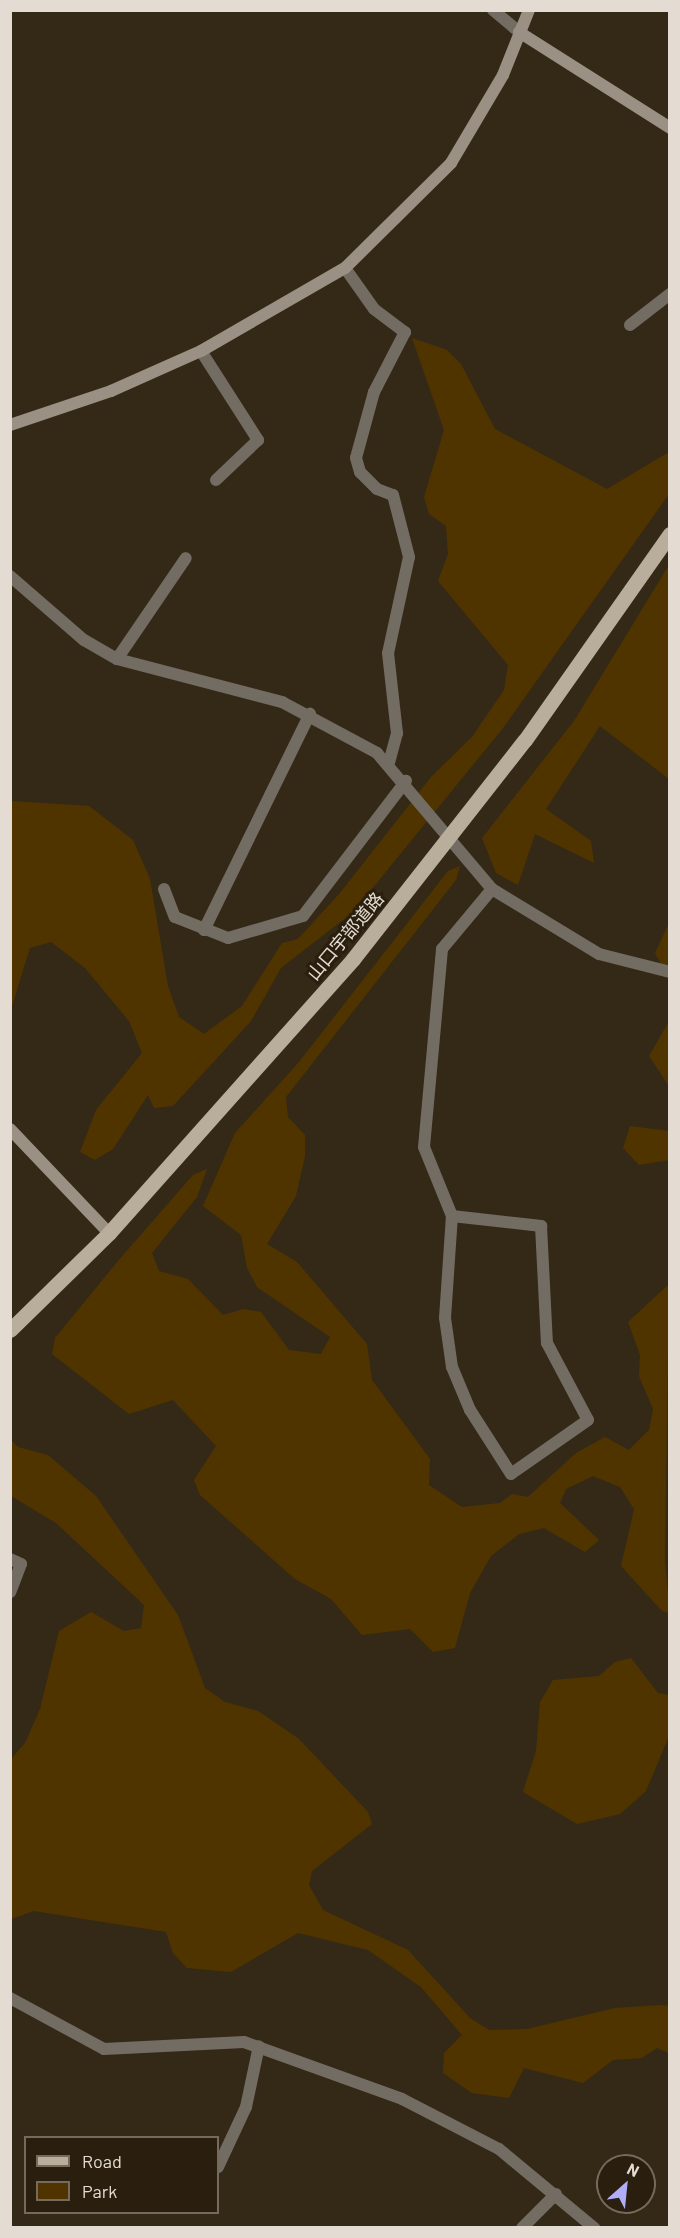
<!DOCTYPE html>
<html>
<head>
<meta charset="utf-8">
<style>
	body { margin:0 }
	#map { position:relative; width:680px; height:2238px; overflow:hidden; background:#342917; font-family:Barlow,"Noto Sans JP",sans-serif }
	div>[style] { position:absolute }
	.green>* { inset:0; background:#503400 }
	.street>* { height:12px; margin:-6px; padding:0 6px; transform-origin:6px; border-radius:6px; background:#726c63 }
	.secondary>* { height:12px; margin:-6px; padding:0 6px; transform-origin:6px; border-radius:6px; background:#9a9083 }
	.primary>* { height:15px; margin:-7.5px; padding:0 7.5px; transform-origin:7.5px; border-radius:7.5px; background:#b9ad9b }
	span { translate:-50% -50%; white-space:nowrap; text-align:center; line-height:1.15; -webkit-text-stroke:6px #2a1f0e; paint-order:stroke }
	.street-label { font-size:18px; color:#e4dcd2 }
	.frame { position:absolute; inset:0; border:12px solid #e4dcd2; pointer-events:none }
	.legend { position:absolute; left:24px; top:2136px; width:195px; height:78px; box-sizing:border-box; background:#2a1f0e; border:2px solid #746b5c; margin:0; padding:8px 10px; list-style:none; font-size:18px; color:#e4dcd2 }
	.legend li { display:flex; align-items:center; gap:12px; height:30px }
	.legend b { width:30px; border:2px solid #746b5c }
	.north { position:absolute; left:596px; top:2154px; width:60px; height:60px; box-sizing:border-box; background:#2a1f0e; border:2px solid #746b5c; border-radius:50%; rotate:27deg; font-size:16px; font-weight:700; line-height:24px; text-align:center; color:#e4dcd2 }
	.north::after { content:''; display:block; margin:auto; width:21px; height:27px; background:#b2adf9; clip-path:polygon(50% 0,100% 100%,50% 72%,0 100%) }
</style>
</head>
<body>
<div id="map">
	<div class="green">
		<i style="clip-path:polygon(412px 338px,447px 350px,461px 364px,495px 429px,607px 489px,669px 452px,669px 494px,503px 728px,353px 912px,281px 968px,251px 1021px,173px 1106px,154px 1108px,148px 1095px,113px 1149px,95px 1160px,80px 1152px,96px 1110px,142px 1053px,129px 1021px,85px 968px,51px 942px,30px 948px,11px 1009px,11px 801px,89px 806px,133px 840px,150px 879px,168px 986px,179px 1017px,204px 1034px,242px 1006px,282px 943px,298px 939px,340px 893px,431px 777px,472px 737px,504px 690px,508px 665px,438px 581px,448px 554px,446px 526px,429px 514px,424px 497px,444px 430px)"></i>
		<i style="clip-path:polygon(669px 565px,669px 779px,600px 726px,546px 809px,591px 841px,594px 863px,535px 834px,518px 885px,496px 873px,482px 838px,574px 721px)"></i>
		<i style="clip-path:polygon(460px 866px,456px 880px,286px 1097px,288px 1117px,305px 1135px,305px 1156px,296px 1196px,267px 1244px,297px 1262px,367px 1344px,372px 1380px,430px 1459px,429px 1485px,462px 1507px,500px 1503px,512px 1494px,528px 1497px,576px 1453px,605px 1437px,629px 1450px,649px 1430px,653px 1409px,639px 1376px,640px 1355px,628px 1322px,669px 1284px,665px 1561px,670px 1613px,662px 1611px,621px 1566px,634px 1509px,620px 1487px,593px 1476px,566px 1489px,560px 1503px,599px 1540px,585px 1552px,544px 1528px,519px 1534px,491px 1556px,470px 1593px,455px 1648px,433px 1652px,410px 1629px,362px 1635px,331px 1599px,295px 1579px,200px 1495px,194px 1480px,216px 1446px,173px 1400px,129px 1414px,52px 1354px,55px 1338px,118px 1261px,193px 1175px,207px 1169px,197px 1197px,152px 1253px,159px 1271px,188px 1279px,223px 1315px,243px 1309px,261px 1312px,289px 1350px,321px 1354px,330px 1337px,257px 1287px,247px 1268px,241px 1235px,203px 1206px,235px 1133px,299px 1062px,448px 871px)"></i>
		<i style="clip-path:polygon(669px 923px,669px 979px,655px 953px)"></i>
		<i style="clip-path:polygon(669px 1021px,669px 1086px,649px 1056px)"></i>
		<i style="clip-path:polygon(630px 1126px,669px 1131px,669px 1160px,639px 1165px,623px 1148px)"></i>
		<i style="clip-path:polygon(10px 1439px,18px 1447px,48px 1455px,96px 1496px,178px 1615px,205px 1688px,225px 1702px,258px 1711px,299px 1739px,368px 1812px,372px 1824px,312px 1871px,309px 1885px,323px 1910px,408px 1950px,470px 2018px,489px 2030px,527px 2029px,615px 2008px,662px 2005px,669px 2006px,669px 2053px,657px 2048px,642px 2058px,613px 2060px,583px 2083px,524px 2068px,509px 2098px,472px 2093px,443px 2073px,444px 2053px,462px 2035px,421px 1987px,368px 1950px,298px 1933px,231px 1972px,187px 1968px,173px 1953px,166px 1932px,34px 1911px,11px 1919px,11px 1759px,25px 1743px,40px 1709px,59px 1631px,91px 1612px,124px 1631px,141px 1628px,144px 1605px,56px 1523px,11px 1496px)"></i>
		<i style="clip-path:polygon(631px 1658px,658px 1693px,669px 1695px,669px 1736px,646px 1791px,620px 1814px,577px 1824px,523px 1792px,536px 1751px,540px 1702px,553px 1680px,599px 1676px,615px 1662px)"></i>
	</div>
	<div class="street">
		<i style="left:493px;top:10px;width:34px;rotate:40deg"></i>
		<i style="left:345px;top:268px;width:50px;rotate:54.7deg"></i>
		<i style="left:374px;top:309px;width:39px;rotate:37deg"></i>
		<i style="left:405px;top:332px;width:68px;rotate:117.3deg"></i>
		<i style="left:374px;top:392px;width:68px;rotate:105.3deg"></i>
		<i style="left:356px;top:458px;width:15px;rotate:74deg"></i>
		<i style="left:360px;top:472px;width:24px;rotate:45deg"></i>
		<i style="left:377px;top:489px;width:17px;rotate:21deg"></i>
		<i style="left:393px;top:495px;width:64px;rotate:75.5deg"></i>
		<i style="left:409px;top:557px;width:98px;rotate:102.3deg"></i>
		<i style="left:388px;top:653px;width:81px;rotate:83.6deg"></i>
		<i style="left:397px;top:733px;width:30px;rotate:105deg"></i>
		<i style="left:630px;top:325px;width:51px;rotate:-37.8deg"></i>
		<i style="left:201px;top:351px;width:106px;rotate:57.4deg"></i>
		<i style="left:258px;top:440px;width:58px;rotate:136.4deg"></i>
		<i style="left:10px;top:576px;width:98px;rotate:40.9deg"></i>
		<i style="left:84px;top:640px;width:38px;rotate:30deg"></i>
		<i style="left:117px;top:659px;width:171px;rotate:14.6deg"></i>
		<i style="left:282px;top:702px;width:108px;rotate:28.2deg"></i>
		<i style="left:377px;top:753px;width:178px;rotate:49.8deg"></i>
		<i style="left:492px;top:889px;width:125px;rotate:31.3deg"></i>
		<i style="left:599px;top:954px;width:73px;rotate:14.2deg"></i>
		<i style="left:117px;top:659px;width:122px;rotate:-55.7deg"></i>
		<i style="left:164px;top:889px;width:30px;rotate:69deg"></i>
		<i style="left:175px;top:917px;width:57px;rotate:21.6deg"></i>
		<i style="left:228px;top:938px;width:78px;rotate:-16.3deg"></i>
		<i style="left:303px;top:916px;width:170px;rotate:-52.7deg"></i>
		<i style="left:204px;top:930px;width:241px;rotate:-63.9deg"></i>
		<i style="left:452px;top:1216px;width:90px;rotate:6.4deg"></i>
		<i style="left:541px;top:1226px;width:117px;rotate:87.1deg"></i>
		<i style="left:547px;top:1343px;width:87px;rotate:62deg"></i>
		<i style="left:588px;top:1420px;width:94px;rotate:145deg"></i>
		<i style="left:511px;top:1474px;width:76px;rotate:-122.6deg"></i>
		<i style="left:470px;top:1410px;width:47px;rotate:-112.7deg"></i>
		<i style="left:452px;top:1367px;width:49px;rotate:-98.1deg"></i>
		<i style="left:445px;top:1318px;width:102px;rotate:-86.1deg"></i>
		<i style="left:452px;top:1216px;width:74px;rotate:-112.1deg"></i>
		<i style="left:424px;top:1147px;width:199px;rotate:-84.8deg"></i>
		<i style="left:442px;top:949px;width:78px;rotate:-50.2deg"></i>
		<i style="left:10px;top:1559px;width:12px;rotate:24deg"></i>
		<i style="left:21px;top:1564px;width:30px;rotate:111deg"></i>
		<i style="left:10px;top:1998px;width:107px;rotate:28.5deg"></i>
		<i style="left:104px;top:2049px;width:140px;rotate:-2.9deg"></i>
		<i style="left:244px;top:2042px;width:168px;rotate:19.8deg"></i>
		<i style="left:402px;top:2099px;width:109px;rotate:27.3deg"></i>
		<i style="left:499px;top:2149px;width:124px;rotate:39.7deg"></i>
		<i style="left:218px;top:2167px;width:66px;rotate:-65deg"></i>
		<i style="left:246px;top:2107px;width:62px;rotate:-78deg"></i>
		<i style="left:522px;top:2228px;width:48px;rotate:-45deg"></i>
	</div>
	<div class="secondary">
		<i style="left:519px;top:32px;width:179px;rotate:32.4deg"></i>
		<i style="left:10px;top:425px;width:107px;rotate:-18.6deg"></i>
		<i style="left:111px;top:391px;width:98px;rotate:-24deg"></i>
		<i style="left:201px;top:351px;width:166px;rotate:-30deg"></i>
		<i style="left:345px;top:268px;width:149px;rotate:-44.7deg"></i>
		<i style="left:451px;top:163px;width:102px;rotate:-59.4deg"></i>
		<i style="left:503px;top:75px;width:70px;rotate:-68.2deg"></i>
		<i style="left:10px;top:1129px;width:144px;rotate:46.4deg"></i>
	</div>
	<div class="primary">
		<i style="left:10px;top:1330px;width:139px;rotate:-44.4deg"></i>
		<i style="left:109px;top:1233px;width:367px;rotate:-48.3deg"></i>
		<i style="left:353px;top:959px;width:278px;rotate:-51.9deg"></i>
		<i style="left:525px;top:740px;width:252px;rotate:-54.9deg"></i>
	</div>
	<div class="street-label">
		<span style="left:345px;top:936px;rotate:-50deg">山口宇部道路</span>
	</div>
	<div class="frame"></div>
	<ul class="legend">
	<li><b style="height:8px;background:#b9ad9b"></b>Road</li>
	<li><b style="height:16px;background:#503400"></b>Park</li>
	</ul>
	<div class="north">N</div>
</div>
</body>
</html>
